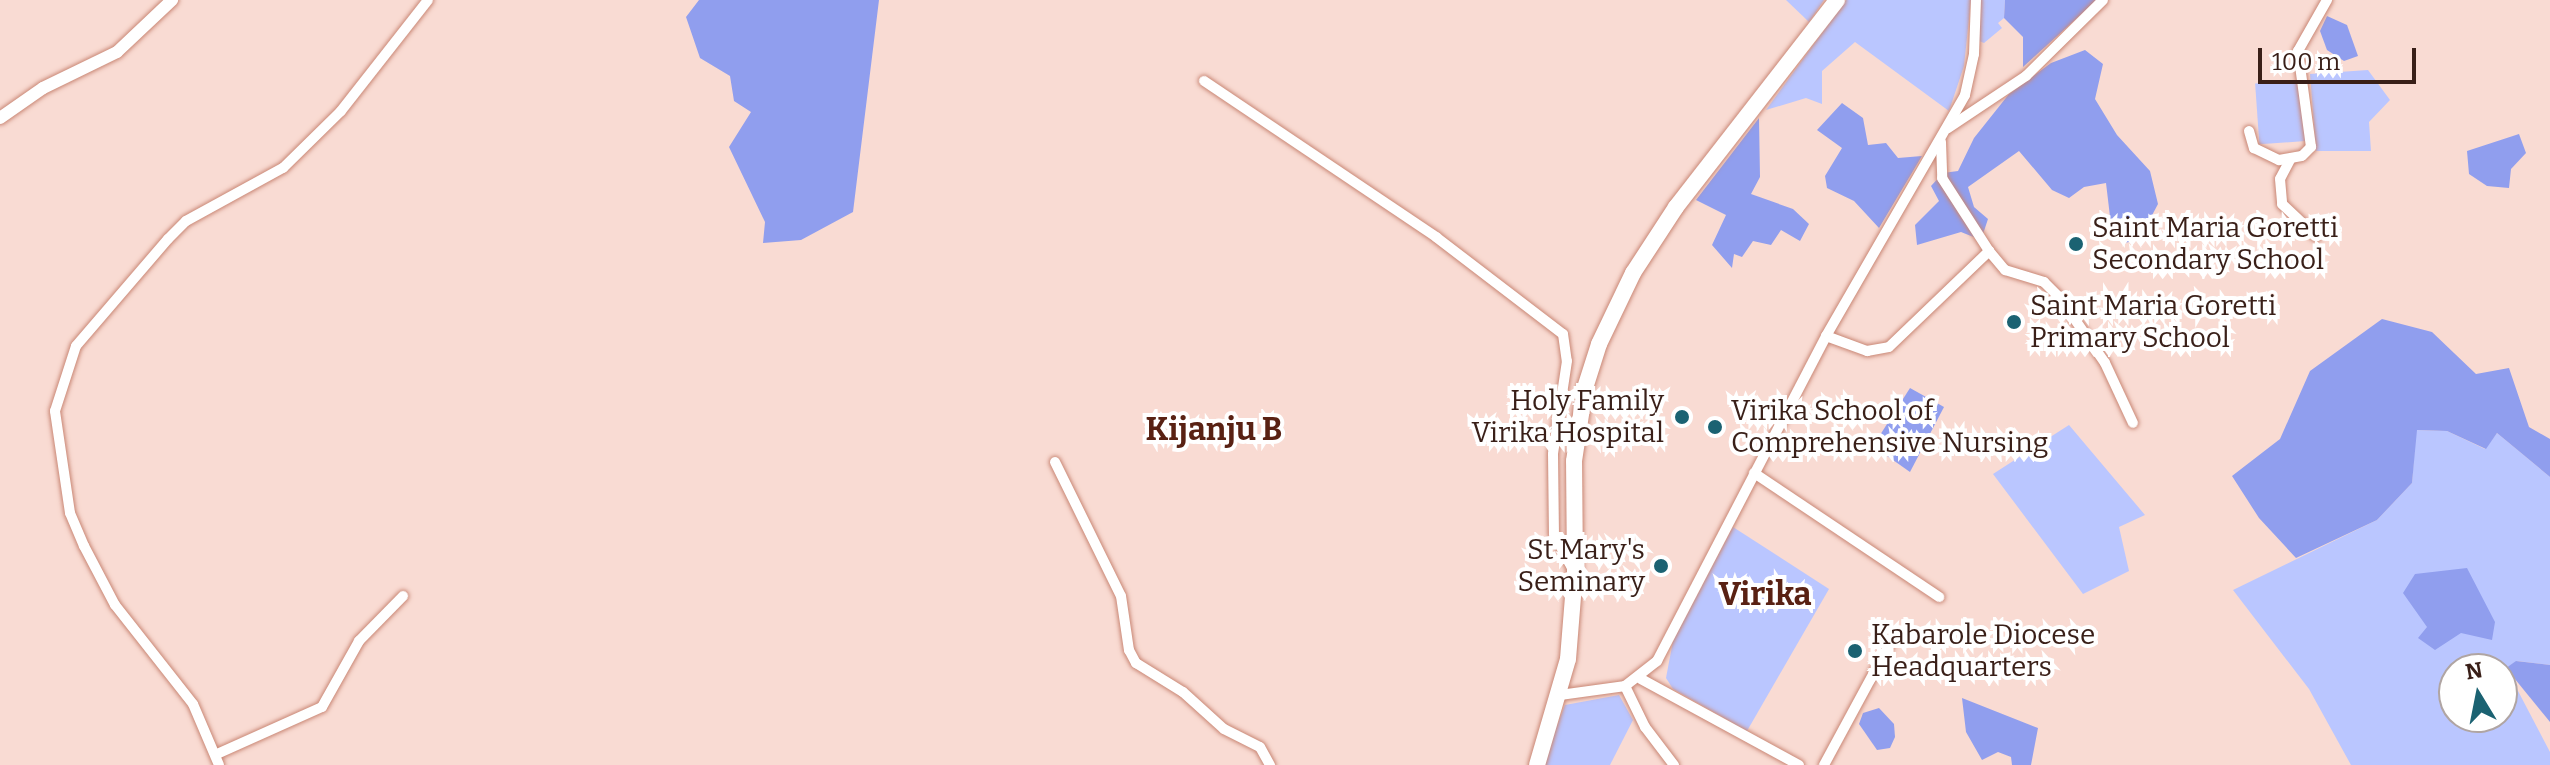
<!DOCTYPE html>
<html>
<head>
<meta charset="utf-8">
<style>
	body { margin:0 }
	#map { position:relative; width:2550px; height:765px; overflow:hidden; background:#f9dbd3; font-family:Bitter,serif }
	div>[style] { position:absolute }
	.green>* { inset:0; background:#bac6ff; transform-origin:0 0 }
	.forest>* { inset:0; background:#909eee }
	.roads { filter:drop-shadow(0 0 2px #c98775) drop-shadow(0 0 2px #c98775) }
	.minor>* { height:10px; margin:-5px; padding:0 5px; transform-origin:5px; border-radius:5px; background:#fff }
	.tertiary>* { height:12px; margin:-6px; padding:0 6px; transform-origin:6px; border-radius:6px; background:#fff }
	.trunk>* { height:16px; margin:-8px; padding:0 8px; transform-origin:8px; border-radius:8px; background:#fff }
	.dots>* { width:22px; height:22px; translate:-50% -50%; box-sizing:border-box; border:4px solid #fff; border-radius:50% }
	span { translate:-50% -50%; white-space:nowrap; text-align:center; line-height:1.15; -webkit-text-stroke:8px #fff; paint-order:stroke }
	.poi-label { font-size:28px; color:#391f18 }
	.left { translate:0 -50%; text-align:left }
	.right { translate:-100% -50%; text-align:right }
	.quarter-label { font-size:32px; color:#592113; font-weight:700 }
	.north { position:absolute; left:2438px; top:653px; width:80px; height:80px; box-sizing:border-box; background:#fff; border:2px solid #b0a5a3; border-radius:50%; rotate:350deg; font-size:22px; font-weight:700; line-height:32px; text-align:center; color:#391f18 }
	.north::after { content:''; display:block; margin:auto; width:28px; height:36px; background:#1b6272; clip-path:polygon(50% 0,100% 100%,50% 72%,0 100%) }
	.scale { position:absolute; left:2258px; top:48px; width:158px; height:36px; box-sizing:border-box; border:4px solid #391f18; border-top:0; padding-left:10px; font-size:24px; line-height:28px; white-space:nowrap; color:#391f18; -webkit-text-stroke:6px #fff; paint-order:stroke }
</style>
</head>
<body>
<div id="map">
	<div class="green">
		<i style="clip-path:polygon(1786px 0,1824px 0,1809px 22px)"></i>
		<i style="clip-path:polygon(1846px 0,1971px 0,1964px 66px,1949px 111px,1855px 42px,1822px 71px,1822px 104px,1806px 98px,1766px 110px)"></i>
		<i style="clip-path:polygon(1980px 0,2005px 0,2004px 18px,1998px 23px,2002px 28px,1984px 43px,1979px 41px)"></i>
		<i style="clip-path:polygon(2368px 70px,2390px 100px,2369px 122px,2371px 151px,2316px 151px,2310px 74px)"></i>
		<i style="left:2304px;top:80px;width:61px;height:49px;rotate:86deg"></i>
		<i style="clip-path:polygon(2069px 425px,2145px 515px,2119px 527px,2129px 571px,2083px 594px,1993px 474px)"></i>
		<i style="clip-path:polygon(evenodd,2416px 430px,2447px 431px,2485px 449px,2497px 433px,2550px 477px,2550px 665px,2517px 661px,2506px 668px,2550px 752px,2550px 765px,2351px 765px,2309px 689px,2233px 590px,2377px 520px,2412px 483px,2416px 430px,2454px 669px,2502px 669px,2502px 717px,2454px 717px,2454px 669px)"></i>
		<i style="clip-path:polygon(1733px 527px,1829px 589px,1747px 731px,1673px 689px,1666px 678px,1673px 641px)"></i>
		<i style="clip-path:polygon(1619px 695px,1633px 720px,1610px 765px,1542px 765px,1565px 705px)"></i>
	</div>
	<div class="forest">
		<i style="clip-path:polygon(699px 0,879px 0,853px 212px,801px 240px,763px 243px,765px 222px,729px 147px,751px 112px,734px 101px,730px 76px,700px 58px,686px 17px)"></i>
		<i style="clip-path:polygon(2005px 0,2097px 0,2023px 67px,2023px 37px,2004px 18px)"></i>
		<i style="clip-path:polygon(2327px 16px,2347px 25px,2358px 56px,2344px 61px,2327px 50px,2320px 31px)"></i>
		<i style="clip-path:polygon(2085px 50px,2103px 64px,2095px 99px,2117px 135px,2150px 171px,2158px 204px,2139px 240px,2124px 243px,2111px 225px,2106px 183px,2084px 187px,2069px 198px,2052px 190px,2019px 151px,1968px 187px,1974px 207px,1988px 219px,1981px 240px,1961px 232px,1917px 245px,1915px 225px,1939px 201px,1931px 186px,1943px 173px,1958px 171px,1974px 138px,2009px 94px,2051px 63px)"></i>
		<i style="clip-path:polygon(1842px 103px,1863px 118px,1868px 145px,1886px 143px,1898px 158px,1922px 156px,1879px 228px,1854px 201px,1827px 188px,1825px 176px,1842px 148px,1817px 130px)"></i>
		<i style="clip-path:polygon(1759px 118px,1760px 177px,1751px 194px,1793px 209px,1809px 224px,1800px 241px,1781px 230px,1771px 245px,1753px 241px,1742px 257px,1734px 254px,1732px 268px,1712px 245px,1726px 215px,1696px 200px)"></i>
		<i style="clip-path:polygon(2519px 134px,2526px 153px,2511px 169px,2509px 188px,2487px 186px,2469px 174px,2467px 151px)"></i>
		<i style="clip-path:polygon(2382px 319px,2432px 332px,2476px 374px,2509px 368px,2529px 427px,2550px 439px,2550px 477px,2497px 433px,2486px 449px,2447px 431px,2417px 430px,2412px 483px,2377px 520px,2296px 558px,2259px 518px,2232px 476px,2280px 439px,2310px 371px)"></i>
		<i style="clip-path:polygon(1910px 388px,1944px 407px,1910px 472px,1873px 446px)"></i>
		<i style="clip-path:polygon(2467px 568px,2495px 622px,2492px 640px,2461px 633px,2435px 650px,2418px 638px,2427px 627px,2403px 593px,2415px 574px)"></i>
		<i style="clip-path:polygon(2516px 661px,2550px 665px,2550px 722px,2506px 668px)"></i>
		<i style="clip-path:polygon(1962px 698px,2038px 728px,2031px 765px,2012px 765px,2011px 757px,1998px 752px,1982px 760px,1966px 732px)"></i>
		<i style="clip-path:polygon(1879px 708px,1894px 724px,1895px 737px,1890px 748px,1877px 750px,1859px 724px,1863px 713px)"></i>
	</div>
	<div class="roads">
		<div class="minor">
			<i style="left:1204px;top:81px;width:280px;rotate:33.9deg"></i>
			<i style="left:1436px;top:237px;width:160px;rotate:37.4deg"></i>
			<i style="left:1563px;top:334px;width:27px;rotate:82deg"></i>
			<i style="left:1567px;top:361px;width:94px;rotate:98.6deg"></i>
			<i style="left:1553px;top:454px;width:80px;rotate:89.3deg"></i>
			<i style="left:1554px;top:534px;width:40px;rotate:62deg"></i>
			<i style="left:1948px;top:128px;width:94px;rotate:-33.7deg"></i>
			<i style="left:2026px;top:76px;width:108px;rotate:-44.6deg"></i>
			<i style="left:2249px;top:131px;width:18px;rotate:74deg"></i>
			<i style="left:2254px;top:148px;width:28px;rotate:26deg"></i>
			<i style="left:2279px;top:160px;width:23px;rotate:-10deg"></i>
			<i style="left:2302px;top:156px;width:13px;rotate:-45deg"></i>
			<i style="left:2311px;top:147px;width:97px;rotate:-97.7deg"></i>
			<i style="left:2298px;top:51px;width:59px;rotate:-60.4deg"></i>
			<i style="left:1941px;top:142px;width:36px;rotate:88deg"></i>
			<i style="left:1942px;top:178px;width:87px;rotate:57.2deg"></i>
			<i style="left:2290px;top:160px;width:21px;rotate:118deg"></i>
			<i style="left:2280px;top:179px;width:25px;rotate:85deg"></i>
			<i style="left:2282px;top:204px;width:47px;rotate:43.3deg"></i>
			<i style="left:1826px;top:336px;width:44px;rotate:20.1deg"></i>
			<i style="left:1867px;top:351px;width:22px;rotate:-10deg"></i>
			<i style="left:1889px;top:347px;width:139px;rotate:-43.8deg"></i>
			<i style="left:1989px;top:251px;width:25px;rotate:50deg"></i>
			<i style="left:2005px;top:270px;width:41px;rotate:17.1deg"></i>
			<i style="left:2044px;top:282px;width:23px;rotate:45deg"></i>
			<i style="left:2060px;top:298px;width:79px;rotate:55.3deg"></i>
			<i style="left:2105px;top:363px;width:66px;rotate:65deg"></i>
			<i style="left:1055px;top:462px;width:149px;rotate:63.8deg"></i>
			<i style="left:1121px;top:596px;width:55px;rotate:81.6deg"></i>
			<i style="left:1129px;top:650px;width:15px;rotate:62deg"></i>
			<i style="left:1136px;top:663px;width:55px;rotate:31.7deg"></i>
			<i style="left:1183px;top:692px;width:55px;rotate:42.1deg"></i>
			<i style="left:1224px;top:729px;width:40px;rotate:26.6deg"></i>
			<i style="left:1260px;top:747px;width:21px;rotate:61deg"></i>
			<i style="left:1754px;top:473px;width:223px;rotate:33.8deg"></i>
			<i style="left:1641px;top:679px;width:180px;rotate:28.6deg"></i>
			<i style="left:1625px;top:686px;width:46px;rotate:64deg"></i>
			<i style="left:1645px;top:727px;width:48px;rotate:52.7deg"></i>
			<i style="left:1560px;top:695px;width:66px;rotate:-7.9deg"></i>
			<i style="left:1625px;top:686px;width:41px;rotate:-38deg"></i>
			<i style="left:1657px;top:661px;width:366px;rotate:-62.5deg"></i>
			<i style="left:1826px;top:336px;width:278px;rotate:-60deg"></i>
			<i style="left:1965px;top:95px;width:42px;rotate:-77.6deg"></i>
			<i style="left:1974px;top:54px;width:54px;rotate:-87.9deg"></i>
			<i style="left:217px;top:754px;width:115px;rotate:-24.1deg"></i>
			<i style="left:322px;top:707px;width:76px;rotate:-60.7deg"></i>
			<i style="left:359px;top:641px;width:63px;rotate:-45.6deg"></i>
			<i style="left:219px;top:765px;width:66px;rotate:-113.1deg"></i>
			<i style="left:193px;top:704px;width:126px;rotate:-128.2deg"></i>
			<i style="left:115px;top:605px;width:67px;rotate:-117.7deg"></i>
			<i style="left:84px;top:546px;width:36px;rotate:-113deg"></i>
			<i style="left:70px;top:513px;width:103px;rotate:-98.4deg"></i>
			<i style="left:55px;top:411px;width:68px;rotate:-72.1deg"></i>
			<i style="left:76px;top:346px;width:141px;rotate:-49.3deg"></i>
			<i style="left:168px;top:239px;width:25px;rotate:-45deg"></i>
			<i style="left:186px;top:221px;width:111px;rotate:-28.7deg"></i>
			<i style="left:283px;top:168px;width:81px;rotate:-44.5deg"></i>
			<i style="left:341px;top:111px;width:141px;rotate:-51.9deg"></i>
			<i style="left:1824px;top:765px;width:141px;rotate:-61.6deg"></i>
		</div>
		<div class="tertiary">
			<i style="left:0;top:118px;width:52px;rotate:-34.9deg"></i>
			<i style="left:43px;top:88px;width:82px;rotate:-25.9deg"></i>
			<i style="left:117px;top:52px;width:76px;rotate:-43.4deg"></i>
		</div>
		<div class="trunk">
			<i style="left:1537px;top:765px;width:110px;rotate:-73.7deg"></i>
			<i style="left:1568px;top:659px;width:87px;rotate:-85.4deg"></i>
			<i style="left:1575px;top:572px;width:111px;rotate:-90.5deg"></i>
			<i style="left:1574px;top:461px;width:74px;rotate:-81.4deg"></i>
			<i style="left:1585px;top:388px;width:46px;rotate:-72.3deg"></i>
			<i style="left:1599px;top:344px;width:79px;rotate:-64.4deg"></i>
			<i style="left:1633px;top:273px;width:79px;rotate:-56.9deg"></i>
			<i style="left:1676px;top:207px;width:262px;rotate:-52.1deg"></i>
		</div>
	</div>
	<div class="dots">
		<i style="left:2076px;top:244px;background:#1b6272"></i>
		<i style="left:2014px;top:322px;background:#1b6272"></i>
		<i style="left:1682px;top:417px;background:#1b6272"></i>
		<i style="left:1715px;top:427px;background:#1b6272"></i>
		<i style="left:1661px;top:566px;background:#1b6272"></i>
		<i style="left:1855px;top:651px;background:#1b6272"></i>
	</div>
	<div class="poi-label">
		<span class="left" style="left:2092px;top:244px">Saint Maria Goretti<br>Secondary School</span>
		<span class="left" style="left:2030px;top:322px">Saint Maria Goretti<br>Primary School</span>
		<span class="right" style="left:1664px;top:417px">Holy Family<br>Virika Hospital</span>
		<span class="left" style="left:1731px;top:427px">Virika School of<br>Comprehensive Nursing</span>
		<span class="right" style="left:1645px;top:566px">St Mary's<br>Seminary</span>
		<span class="left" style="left:1871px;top:651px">Kabarole Diocese<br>Headquarters</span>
	</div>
	<div class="quarter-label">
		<span style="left:1214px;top:429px">Kijanju B</span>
		<span style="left:1765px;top:594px">Virika</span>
	</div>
	<div class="north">N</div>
	<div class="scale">100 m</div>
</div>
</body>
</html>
